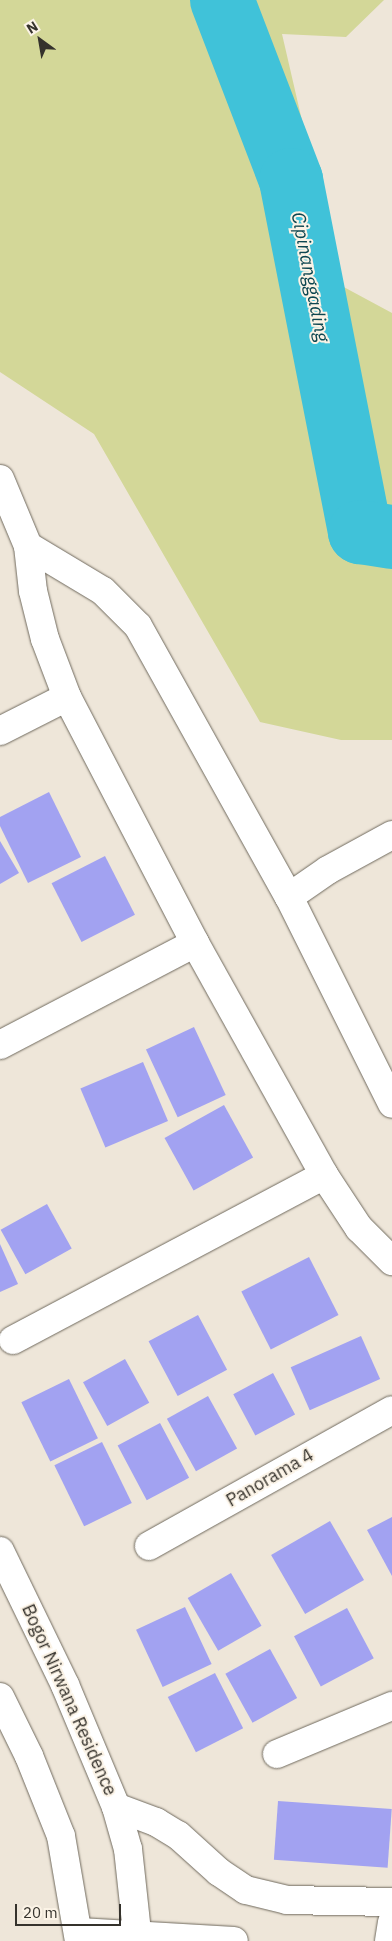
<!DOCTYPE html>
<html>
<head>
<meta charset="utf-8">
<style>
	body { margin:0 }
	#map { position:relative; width:392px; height:1941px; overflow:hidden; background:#eee6d9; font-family:"IBM Plex Sans",sans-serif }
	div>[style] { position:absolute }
	.green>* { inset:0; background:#d3d798 }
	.river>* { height:64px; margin:-32px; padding:0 32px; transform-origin:32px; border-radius:32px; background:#40c2d9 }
	.building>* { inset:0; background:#a2a2f1; transform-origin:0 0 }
	.roads { filter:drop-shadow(0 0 1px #706a5e) drop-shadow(0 0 1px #706a5e) }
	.minor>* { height:28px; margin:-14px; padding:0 14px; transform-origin:14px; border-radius:14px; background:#fff }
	span { translate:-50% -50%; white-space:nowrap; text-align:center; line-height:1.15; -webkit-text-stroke:4px #fbf3e6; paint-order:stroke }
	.street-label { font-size:18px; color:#35322c }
	.water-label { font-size:19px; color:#0d4650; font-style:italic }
	.north { position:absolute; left:15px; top:15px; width:50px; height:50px; -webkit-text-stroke:4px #fbf3e6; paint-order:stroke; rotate:328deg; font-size:14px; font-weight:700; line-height:20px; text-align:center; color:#35322c }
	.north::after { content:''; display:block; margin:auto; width:18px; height:22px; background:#35322c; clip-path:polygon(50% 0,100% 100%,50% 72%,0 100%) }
	.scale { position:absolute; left:15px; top:1904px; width:106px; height:22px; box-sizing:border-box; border:2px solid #35322c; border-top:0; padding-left:6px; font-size:15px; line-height:18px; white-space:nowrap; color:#35322c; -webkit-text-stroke:4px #fbf3e6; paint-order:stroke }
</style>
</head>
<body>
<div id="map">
	<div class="green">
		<i style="clip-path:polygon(0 0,384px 0,346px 37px,282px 34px,340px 285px,392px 313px,392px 740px,341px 740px,260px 722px,94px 434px,0 372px)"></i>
	</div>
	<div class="river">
		<i style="left:222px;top:0;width:193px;rotate:69deg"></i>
		<i style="left:291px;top:180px;width:359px;rotate:78.9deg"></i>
		<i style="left:360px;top:532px;width:32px;rotate:9deg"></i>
	</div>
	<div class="building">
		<i style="clip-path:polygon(49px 792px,81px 857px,28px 883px,0 826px,0 817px)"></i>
		<i style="clip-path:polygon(0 841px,19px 873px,0 884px)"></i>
		<i style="left:105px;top:856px;width:66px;height:60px;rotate:63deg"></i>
		<i style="left:194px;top:1027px;width:75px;height:53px;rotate:65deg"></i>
		<i style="left:143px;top:1062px;width:64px;height:68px;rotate:67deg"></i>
		<i style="left:224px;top:1105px;width:60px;height:68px;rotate:61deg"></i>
		<i style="left:47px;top:1204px;width:51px;height:53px;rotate:61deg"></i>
		<i style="clip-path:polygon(0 1244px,18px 1284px,0 1292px)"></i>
		<i style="left:309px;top:1257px;width:65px;height:76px;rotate:63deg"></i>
		<i style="left:198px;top:1315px;width:62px;height:56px;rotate:62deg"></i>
		<i style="left:361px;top:1336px;width:47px;height:77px;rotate:66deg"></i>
		<i style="left:125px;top:1359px;width:50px;height:48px;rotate:61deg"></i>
		<i style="left:273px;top:1373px;width:47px;height:45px;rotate:62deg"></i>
		<i style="left:69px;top:1379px;width:66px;height:53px;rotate:64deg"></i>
		<i style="left:208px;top:1396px;width:60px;height:47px;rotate:61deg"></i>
		<i style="left:160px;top:1423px;width:62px;height:48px;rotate:62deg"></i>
		<i style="left:102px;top:1442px;width:68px;height:53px;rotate:64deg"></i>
		<i style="clip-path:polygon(392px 1517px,392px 1576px,367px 1530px)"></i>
		<i style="left:330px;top:1521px;width:68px;height:68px;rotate:60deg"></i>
		<i style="left:231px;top:1573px;width:61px;height:50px;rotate:60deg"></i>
		<i style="left:185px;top:1607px;width:63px;height:54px;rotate:65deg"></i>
		<i style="left:347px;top:1608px;width:57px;height:60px;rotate:62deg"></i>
		<i style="left:270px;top:1649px;width:56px;height:51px;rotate:61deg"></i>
		<i style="left:215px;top:1673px;width:62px;height:53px;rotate:63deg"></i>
		<i style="left:278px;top:1801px;width:114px;height:59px;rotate:4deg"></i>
	</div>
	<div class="roads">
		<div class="minor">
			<i style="left:0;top:479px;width:73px;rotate:67.3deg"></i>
			<i style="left:28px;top:546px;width:45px;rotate:83.7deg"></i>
			<i style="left:33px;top:591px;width:49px;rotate:76deg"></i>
			<i style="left:45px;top:639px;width:62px;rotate:69.2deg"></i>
			<i style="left:67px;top:697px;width:277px;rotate:62.5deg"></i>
			<i style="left:195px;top:943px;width:265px;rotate:60.9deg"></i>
			<i style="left:324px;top:1175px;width:64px;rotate:56.6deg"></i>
			<i style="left:359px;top:1228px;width:47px;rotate:45deg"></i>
			<i style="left:28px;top:546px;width:87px;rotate:31deg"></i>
			<i style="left:103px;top:591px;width:49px;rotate:45deg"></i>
			<i style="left:138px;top:626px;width:310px;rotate:60.9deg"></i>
			<i style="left:289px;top:897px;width:231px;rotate:63.5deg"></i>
			<i style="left:0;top:731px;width:75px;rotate:-26.9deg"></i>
			<i style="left:289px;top:897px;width:47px;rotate:-34.7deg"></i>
			<i style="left:328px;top:870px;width:73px;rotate:-28.7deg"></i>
			<i style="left:0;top:1045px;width:220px;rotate:-27.6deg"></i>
			<i style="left:13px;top:1340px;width:352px;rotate:-27.9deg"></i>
			<i style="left:149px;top:1546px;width:278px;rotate:-29.2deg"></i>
			<i style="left:0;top:1551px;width:149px;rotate:64.1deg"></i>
			<i style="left:65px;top:1685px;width:132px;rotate:67.3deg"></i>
			<i style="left:116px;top:1807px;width:44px;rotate:74.1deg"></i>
			<i style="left:128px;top:1849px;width:93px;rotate:83.8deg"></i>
			<i style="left:0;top:1697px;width:66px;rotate:63.8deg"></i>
			<i style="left:29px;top:1756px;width:86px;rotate:68.2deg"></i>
			<i style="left:61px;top:1836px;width:107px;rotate:80.3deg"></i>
			<i style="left:277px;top:1754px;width:125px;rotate:-22.7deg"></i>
			<i style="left:116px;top:1807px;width:43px;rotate:20.6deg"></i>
			<i style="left:156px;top:1822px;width:26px;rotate:31deg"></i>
			<i style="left:178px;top:1835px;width:55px;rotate:42.1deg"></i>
			<i style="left:219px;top:1872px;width:32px;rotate:34deg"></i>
			<i style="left:246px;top:1890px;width:42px;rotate:13.7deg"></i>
			<i style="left:287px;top:1900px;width:105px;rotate:1.1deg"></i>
			<i style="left:79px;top:1932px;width:155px;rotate:3.3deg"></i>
			<i style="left:389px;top:1941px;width:19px;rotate:-81deg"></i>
		</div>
	</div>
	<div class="street-label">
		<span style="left:270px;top:1478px;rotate:-30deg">Panorama 4</span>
		<span style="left:69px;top:1700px;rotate:66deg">Bogor Nirwana Residence</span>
	</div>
	<div class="water-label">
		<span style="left:310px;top:277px;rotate:79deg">Cipinanggading</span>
	</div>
	<div class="north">N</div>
	<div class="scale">20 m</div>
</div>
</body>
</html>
